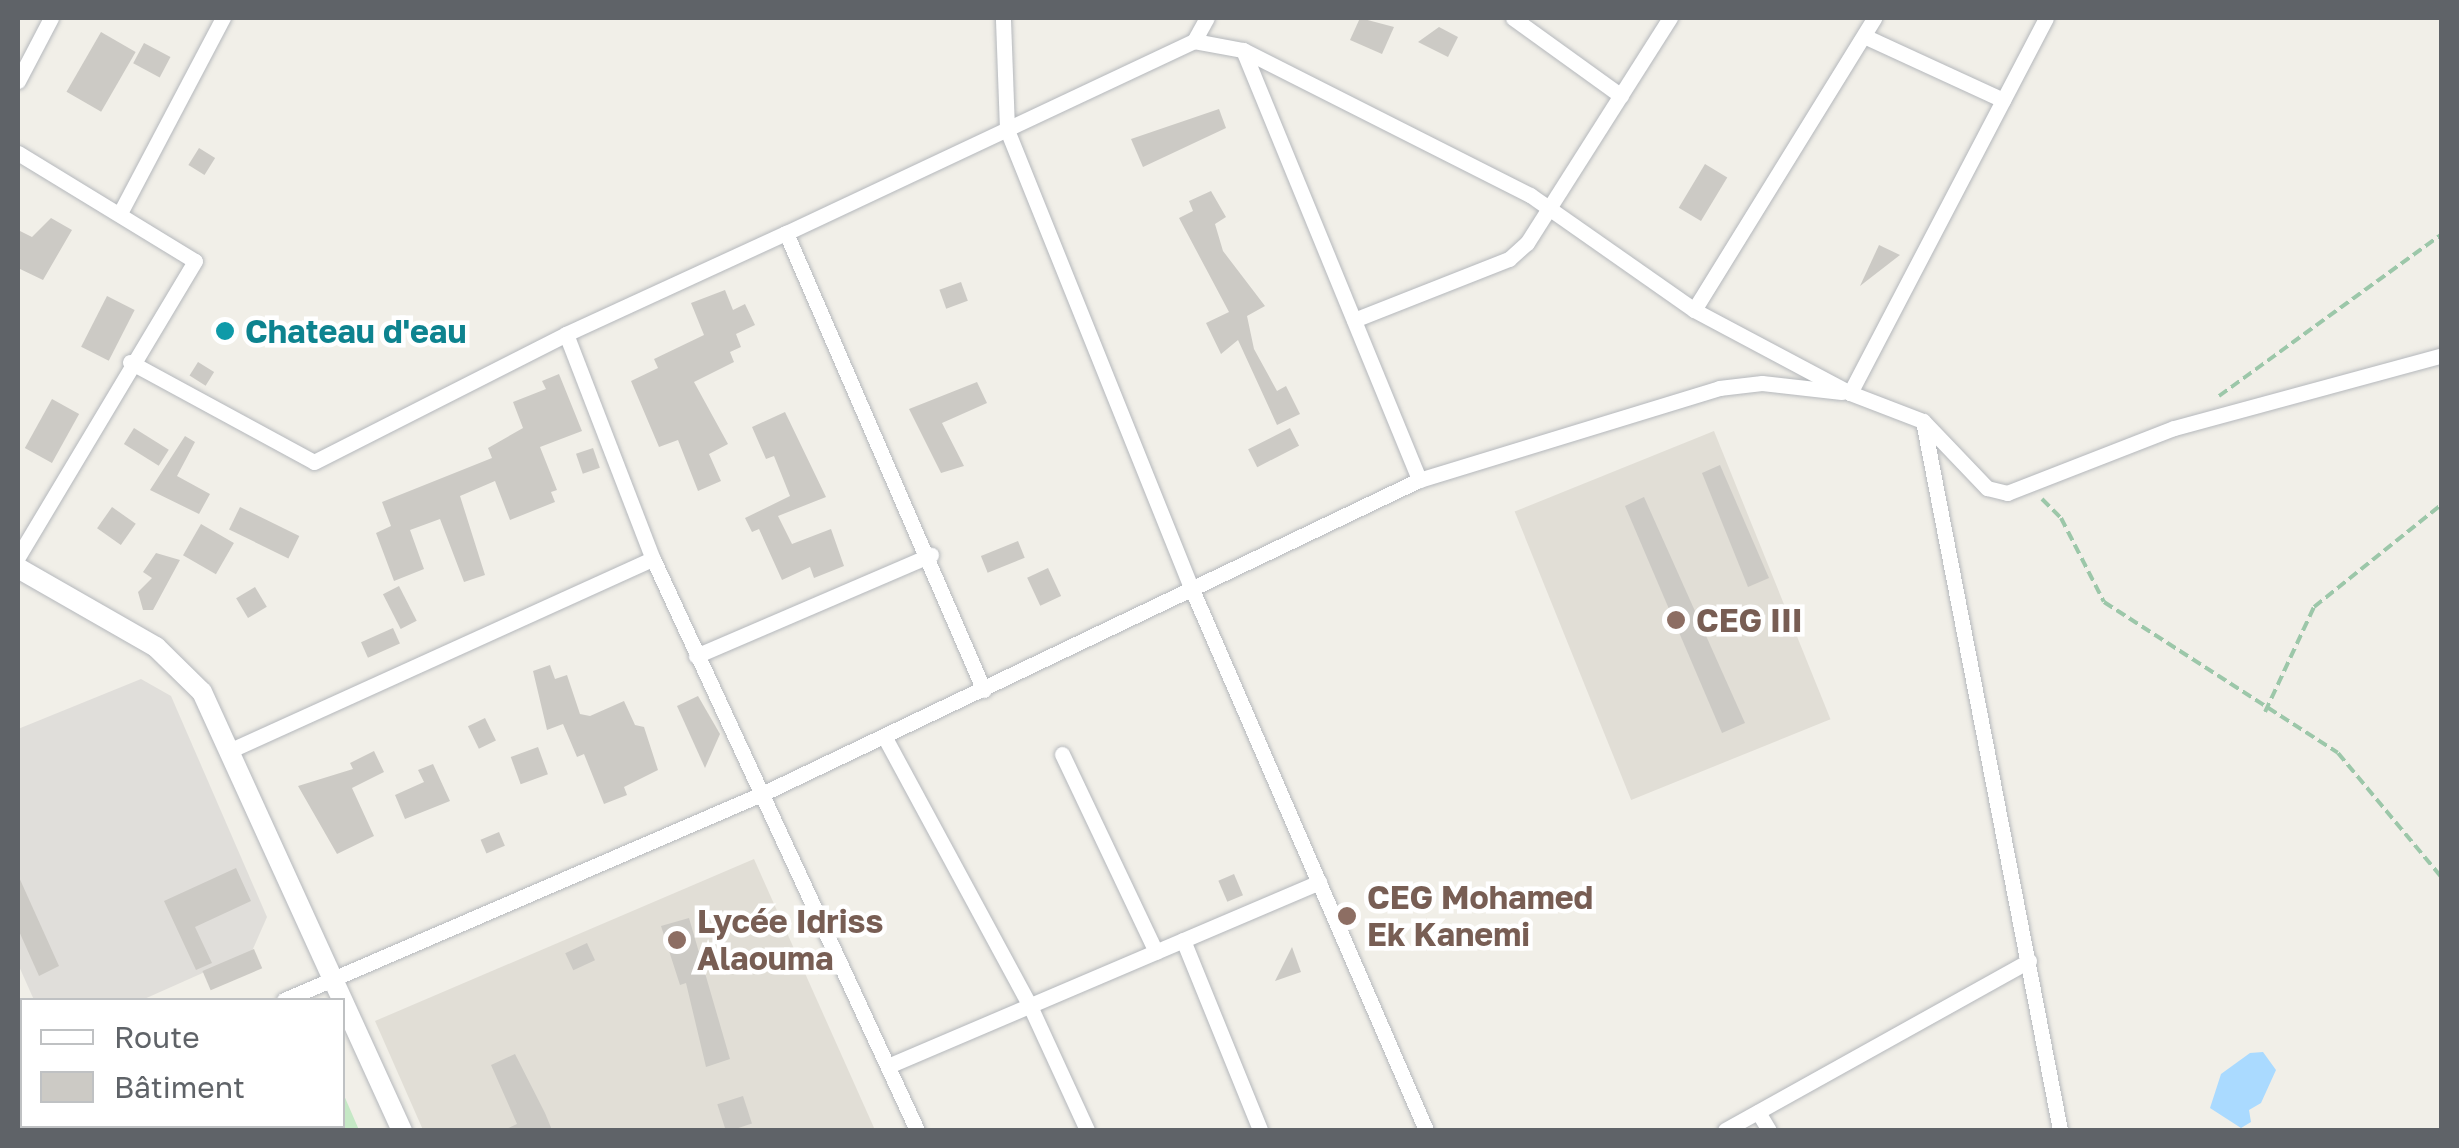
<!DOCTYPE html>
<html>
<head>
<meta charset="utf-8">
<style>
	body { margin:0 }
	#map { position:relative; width:2459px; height:1148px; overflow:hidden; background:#f1efe8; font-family:"Golos Text",sans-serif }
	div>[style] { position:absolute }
	.industrial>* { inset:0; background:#e0deda }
	.education>* { inset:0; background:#e1ded6; transform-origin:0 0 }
	.green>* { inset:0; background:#c5e8c5 }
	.water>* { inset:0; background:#aadaff }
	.building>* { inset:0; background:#cccac5; transform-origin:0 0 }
	.path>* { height:4px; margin-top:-2px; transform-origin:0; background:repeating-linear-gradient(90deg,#9cc7a9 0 10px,transparent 0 15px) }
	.roads { filter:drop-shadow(0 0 2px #b5b8bc) drop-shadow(0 0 2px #b5b8bc) }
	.minor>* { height:15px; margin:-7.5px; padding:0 7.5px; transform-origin:7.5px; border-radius:7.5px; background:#fff }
	.tertiary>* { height:20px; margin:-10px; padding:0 10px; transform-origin:10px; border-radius:10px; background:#fff }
	.dots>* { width:28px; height:28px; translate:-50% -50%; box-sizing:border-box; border:5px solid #fff; border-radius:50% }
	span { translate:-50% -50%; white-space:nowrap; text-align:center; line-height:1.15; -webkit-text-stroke:9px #fff; paint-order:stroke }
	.culture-label { font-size:32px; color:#0d838f; font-weight:700 }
	.left { translate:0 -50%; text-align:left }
	.education-label { font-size:32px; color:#785e54; font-weight:700 }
	.frame { position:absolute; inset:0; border:20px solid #5f6368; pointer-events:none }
	.legend { position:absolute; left:20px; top:998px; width:325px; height:130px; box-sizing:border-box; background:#fff; border:2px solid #bfc1c3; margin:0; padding:12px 18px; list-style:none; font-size:30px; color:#5f6368 }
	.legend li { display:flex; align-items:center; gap:20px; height:50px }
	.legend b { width:50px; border:2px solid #bfc1c3 }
</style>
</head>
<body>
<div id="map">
	<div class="industrial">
		<i style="clip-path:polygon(141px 679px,171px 696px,267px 917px,252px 951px,142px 1000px,34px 1000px,18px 964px,18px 729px)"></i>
	</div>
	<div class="education">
		<i style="left:1714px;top:431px;width:311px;height:215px;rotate:68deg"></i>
		<i style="clip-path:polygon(754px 859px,875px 1130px,423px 1130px,375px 1021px)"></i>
	</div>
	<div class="green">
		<i style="clip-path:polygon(343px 1093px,359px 1130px,121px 1130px,342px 1126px)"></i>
	</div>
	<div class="water">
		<i style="clip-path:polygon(2263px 1052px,2276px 1070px,2261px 1103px,2249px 1110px,2251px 1122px,2241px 1128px,2210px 1108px,2221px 1074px,2250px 1053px)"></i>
	</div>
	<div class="building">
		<i style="clip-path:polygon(1360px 18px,1394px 27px,1382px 54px,1350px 40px)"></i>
		<i style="clip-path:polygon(1439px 27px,1458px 37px,1448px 57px,1418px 42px)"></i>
		<i style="left:101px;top:32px;width:40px;height:69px;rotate:30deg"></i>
		<i style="left:144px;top:43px;width:30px;height:23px;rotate:28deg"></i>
		<i style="clip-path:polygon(1219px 109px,1226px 128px,1143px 167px,1131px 139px)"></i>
		<i style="left:199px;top:148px;width:19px;height:20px;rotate:32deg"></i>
		<i style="left:1705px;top:164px;width:26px;height:51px;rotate:31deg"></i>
		<i style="clip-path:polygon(1211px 191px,1226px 217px,1215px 224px,1223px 251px,1265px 306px,1247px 316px,1254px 349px,1277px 391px,1286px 386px,1300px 414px,1277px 425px,1238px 340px,1221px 354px,1206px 323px,1229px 312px,1179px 218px,1193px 211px,1189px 201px)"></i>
		<i style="clip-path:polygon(51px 218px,72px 230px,43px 280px,18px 268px,18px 230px,32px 237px)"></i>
		<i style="clip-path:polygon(1879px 245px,1900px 255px,1860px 286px)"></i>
		<i style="left:961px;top:282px;width:20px;height:23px;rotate:70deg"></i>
		<i style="clip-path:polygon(725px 290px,733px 310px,745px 304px,755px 325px,736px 334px,741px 347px,730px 352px,734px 362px,694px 382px,728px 444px,709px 454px,721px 481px,698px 491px,678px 440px,659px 447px,631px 381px,658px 368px,654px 359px,704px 335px,691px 303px)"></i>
		<i style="left:107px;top:296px;width:31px;height:57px;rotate:27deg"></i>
		<i style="left:198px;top:362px;width:19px;height:16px;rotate:32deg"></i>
		<i style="clip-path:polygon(559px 374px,582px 431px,540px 447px,557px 490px,551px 492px,555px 502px,510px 520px,495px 481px,460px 496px,485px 575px,464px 582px,440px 519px,410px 530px,424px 569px,394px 581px,376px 533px,391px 526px,382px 502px,492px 458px,488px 448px,523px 428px,513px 402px,546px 389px,542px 381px)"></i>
		<i style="clip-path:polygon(977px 382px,987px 403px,942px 423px,964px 466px,941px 473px,909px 409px)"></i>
		<i style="left:52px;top:399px;width:31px;height:56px;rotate:29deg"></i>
		<i style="clip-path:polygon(785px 412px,826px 497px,778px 516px,792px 544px,831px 529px,844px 566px,814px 578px,810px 567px,782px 580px,759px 529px,752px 532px,745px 518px,790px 496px,774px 456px,766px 459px,752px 427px)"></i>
		<i style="left:134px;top:428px;width:41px;height:19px;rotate:32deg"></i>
		<i style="left:1290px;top:428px;width:20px;height:47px;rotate:63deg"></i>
		<i style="clip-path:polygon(185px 436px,195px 442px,177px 476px,210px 494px,199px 514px,150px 490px)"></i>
		<i style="left:593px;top:448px;width:21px;height:18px;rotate:71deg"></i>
		<i style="clip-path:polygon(1720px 465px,1769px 578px,1748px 587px,1702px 473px)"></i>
		<i style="clip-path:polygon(1644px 497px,1745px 723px,1722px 733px,1625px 506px)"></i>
		<i style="left:112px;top:507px;width:29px;height:26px;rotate:35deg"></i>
		<i style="left:240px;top:507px;width:66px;height:25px;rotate:26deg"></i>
		<i style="left:201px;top:524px;width:38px;height:36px;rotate:30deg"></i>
		<i style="left:1018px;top:541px;width:18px;height:40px;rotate:68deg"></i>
		<i style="clip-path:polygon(156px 553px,180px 560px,153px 610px,143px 610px,138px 592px,152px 578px,143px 572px)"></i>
		<i style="left:1048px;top:568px;width:31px;height:23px;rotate:65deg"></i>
		<i style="left:399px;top:586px;width:39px;height:18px;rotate:63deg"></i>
		<i style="left:255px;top:587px;width:23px;height:22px;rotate:59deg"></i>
		<i style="left:393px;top:628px;width:17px;height:35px;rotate:66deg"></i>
		<i style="clip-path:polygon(550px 665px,555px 679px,567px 675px,580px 714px,590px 716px,624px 701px,635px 725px,644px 727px,658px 770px,624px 787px,627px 795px,604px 804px,584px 754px,577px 757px,563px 724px,547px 730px,533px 671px)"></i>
		<i style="clip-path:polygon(698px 696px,720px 734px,705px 768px,677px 706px)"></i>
		<i style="left:485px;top:718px;width:25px;height:19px;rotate:64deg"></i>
		<i style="left:538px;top:747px;width:29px;height:29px;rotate:70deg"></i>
		<i style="clip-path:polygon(374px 751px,384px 772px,352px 788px,374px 836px,337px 854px,298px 786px,353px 769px,350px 763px)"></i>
		<i style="clip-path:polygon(433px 764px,450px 801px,405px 819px,395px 795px,424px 782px,418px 770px)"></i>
		<i style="left:499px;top:832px;width:15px;height:20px;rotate:67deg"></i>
		<i style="clip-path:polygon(236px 868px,251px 901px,195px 927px,212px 963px,196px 970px,164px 901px)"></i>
		<i style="left:1234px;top:874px;width:23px;height:17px;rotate:67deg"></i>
		<i style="clip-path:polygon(18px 875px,59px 966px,39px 976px,18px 929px)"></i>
		<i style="clip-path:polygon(689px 918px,730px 1059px,706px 1067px,686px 983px,680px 985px,661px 926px)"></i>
		<i style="left:587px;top:943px;width:19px;height:24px;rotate:65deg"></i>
		<i style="clip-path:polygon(1292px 947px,1301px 972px,1275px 981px)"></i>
		<i style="left:254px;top:949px;width:21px;height:56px;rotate:67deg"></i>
		<i style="clip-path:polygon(515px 1054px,545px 1113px,552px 1130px,504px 1130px,517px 1124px,491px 1065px)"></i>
		<i style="left:743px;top:1096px;width:29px;height:27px;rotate:72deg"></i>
	</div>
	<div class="path">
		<i style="left:2219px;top:396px;width:276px;rotate:-36deg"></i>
		<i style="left:2042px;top:499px;width:27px;rotate:45deg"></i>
		<i style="left:2061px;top:518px;width:94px;rotate:62.9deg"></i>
		<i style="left:2104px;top:602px;width:278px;rotate:32.8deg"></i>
		<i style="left:2338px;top:753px;width:163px;rotate:50.2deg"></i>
		<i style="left:2265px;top:712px;width:116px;rotate:-65deg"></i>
		<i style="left:2314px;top:607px;width:164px;rotate:-38.8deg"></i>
	</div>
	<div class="roads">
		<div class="minor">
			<i style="left:1513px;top:18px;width:133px;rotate:35.8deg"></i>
			<i style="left:1864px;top:36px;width:153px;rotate:24.7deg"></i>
			<i style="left:1194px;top:41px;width:26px;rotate:-61deg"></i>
			<i style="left:1243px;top:50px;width:465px;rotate:67.7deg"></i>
			<i style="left:18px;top:81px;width:71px;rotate:-62.4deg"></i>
			<i style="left:18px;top:153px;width:207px;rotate:31.4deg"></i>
			<i style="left:195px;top:261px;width:345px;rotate:120.9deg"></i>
			<i style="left:120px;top:213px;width:221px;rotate:-62.2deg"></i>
			<i style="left:786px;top:233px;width:244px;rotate:-25.2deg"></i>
			<i style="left:1007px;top:129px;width:111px;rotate:-92.1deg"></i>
			<i style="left:1694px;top:310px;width:343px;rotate:-58.3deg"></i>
			<i style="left:1354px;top:320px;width:167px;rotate:-21.5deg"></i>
			<i style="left:1509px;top:259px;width:24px;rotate:-42deg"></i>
			<i style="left:1527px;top:243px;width:267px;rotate:-57.6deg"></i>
			<i style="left:566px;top:334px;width:241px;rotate:68.9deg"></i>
			<i style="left:653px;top:559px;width:629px;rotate:65.19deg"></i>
			<i style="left:130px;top:362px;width:209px;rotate:28.5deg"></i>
			<i style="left:314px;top:462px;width:283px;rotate:-26.9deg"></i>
			<i style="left:566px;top:334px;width:242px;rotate:-24.7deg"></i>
			<i style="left:786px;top:233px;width:498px;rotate:66.6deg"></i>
			<i style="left:1850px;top:393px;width:423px;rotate:-62.4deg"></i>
			<i style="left:1923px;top:421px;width:722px;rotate:79.06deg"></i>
			<i style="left:696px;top:656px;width:256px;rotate:-23.3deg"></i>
			<i style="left:884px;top:736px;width:307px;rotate:61.6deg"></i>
			<i style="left:1030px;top:1006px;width:136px;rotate:65.3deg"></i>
			<i style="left:231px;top:750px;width:463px;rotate:-24.4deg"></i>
			<i style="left:1062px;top:754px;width:219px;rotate:64.6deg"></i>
			<i style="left:1183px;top:940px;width:205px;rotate:67.9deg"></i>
			<i style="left:284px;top:1000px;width:525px;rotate:-23.34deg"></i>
			<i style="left:766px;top:792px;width:724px;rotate:-25.54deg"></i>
			<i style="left:1419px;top:480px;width:314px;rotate:-17deg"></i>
			<i style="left:1719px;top:388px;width:43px;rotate:-6.6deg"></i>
			<i style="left:1762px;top:383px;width:80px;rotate:6.5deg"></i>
			<i style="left:18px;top:1037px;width:12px;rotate:70deg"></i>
			<i style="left:888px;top:1066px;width:469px;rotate:-23.1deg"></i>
			<i style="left:1758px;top:1112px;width:21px;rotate:59deg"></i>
			<i style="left:18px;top:1126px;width:4px;rotate:-27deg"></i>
			<i style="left:1426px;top:1130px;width:594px;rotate:-113.41deg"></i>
			<i style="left:1190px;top:585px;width:491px;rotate:-111.9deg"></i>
			<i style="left:1007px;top:129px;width:207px;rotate:-25.2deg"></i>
			<i style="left:1194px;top:41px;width:50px;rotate:10.4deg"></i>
			<i style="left:1243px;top:50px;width:322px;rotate:26.8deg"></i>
			<i style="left:1530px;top:195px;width:200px;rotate:35deg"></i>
			<i style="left:1694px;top:310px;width:177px;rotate:28deg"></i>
			<i style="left:1850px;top:393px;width:78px;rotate:21deg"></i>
			<i style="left:1923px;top:421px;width:93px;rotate:46.3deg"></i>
			<i style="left:1987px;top:488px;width:21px;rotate:14deg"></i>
			<i style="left:2007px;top:493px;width:179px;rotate:-21.3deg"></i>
			<i style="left:2174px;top:428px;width:278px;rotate:-15.2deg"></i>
			<i style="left:1725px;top:1130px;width:348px;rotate:-29.1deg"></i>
		</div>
		<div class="tertiary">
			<i style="left:18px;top:568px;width:159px;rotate:29.8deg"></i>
			<i style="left:156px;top:647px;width:64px;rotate:44.4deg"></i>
			<i style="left:202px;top:692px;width:482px;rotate:65.5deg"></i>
		</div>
	</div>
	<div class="dots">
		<i style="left:225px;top:331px;background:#0f9aa8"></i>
		<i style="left:1676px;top:620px;background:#8d6e63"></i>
		<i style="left:1347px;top:916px;background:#8d6e63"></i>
		<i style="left:677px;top:940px;background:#8d6e63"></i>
	</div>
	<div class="culture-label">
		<span class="left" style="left:245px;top:331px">Chateau d'eau</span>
	</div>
	<div class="education-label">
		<span class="left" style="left:1696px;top:620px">CEG III</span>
		<span class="left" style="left:1367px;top:916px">CEG Mohamed<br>Ek Kanemi</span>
		<span class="left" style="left:697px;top:940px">Lycée Idriss<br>Alaouma</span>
	</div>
	<div class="frame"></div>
	<ul class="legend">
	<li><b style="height:12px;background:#fff"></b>Route</li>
	<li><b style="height:28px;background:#cccac5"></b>Bâtiment</li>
	</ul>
</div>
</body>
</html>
